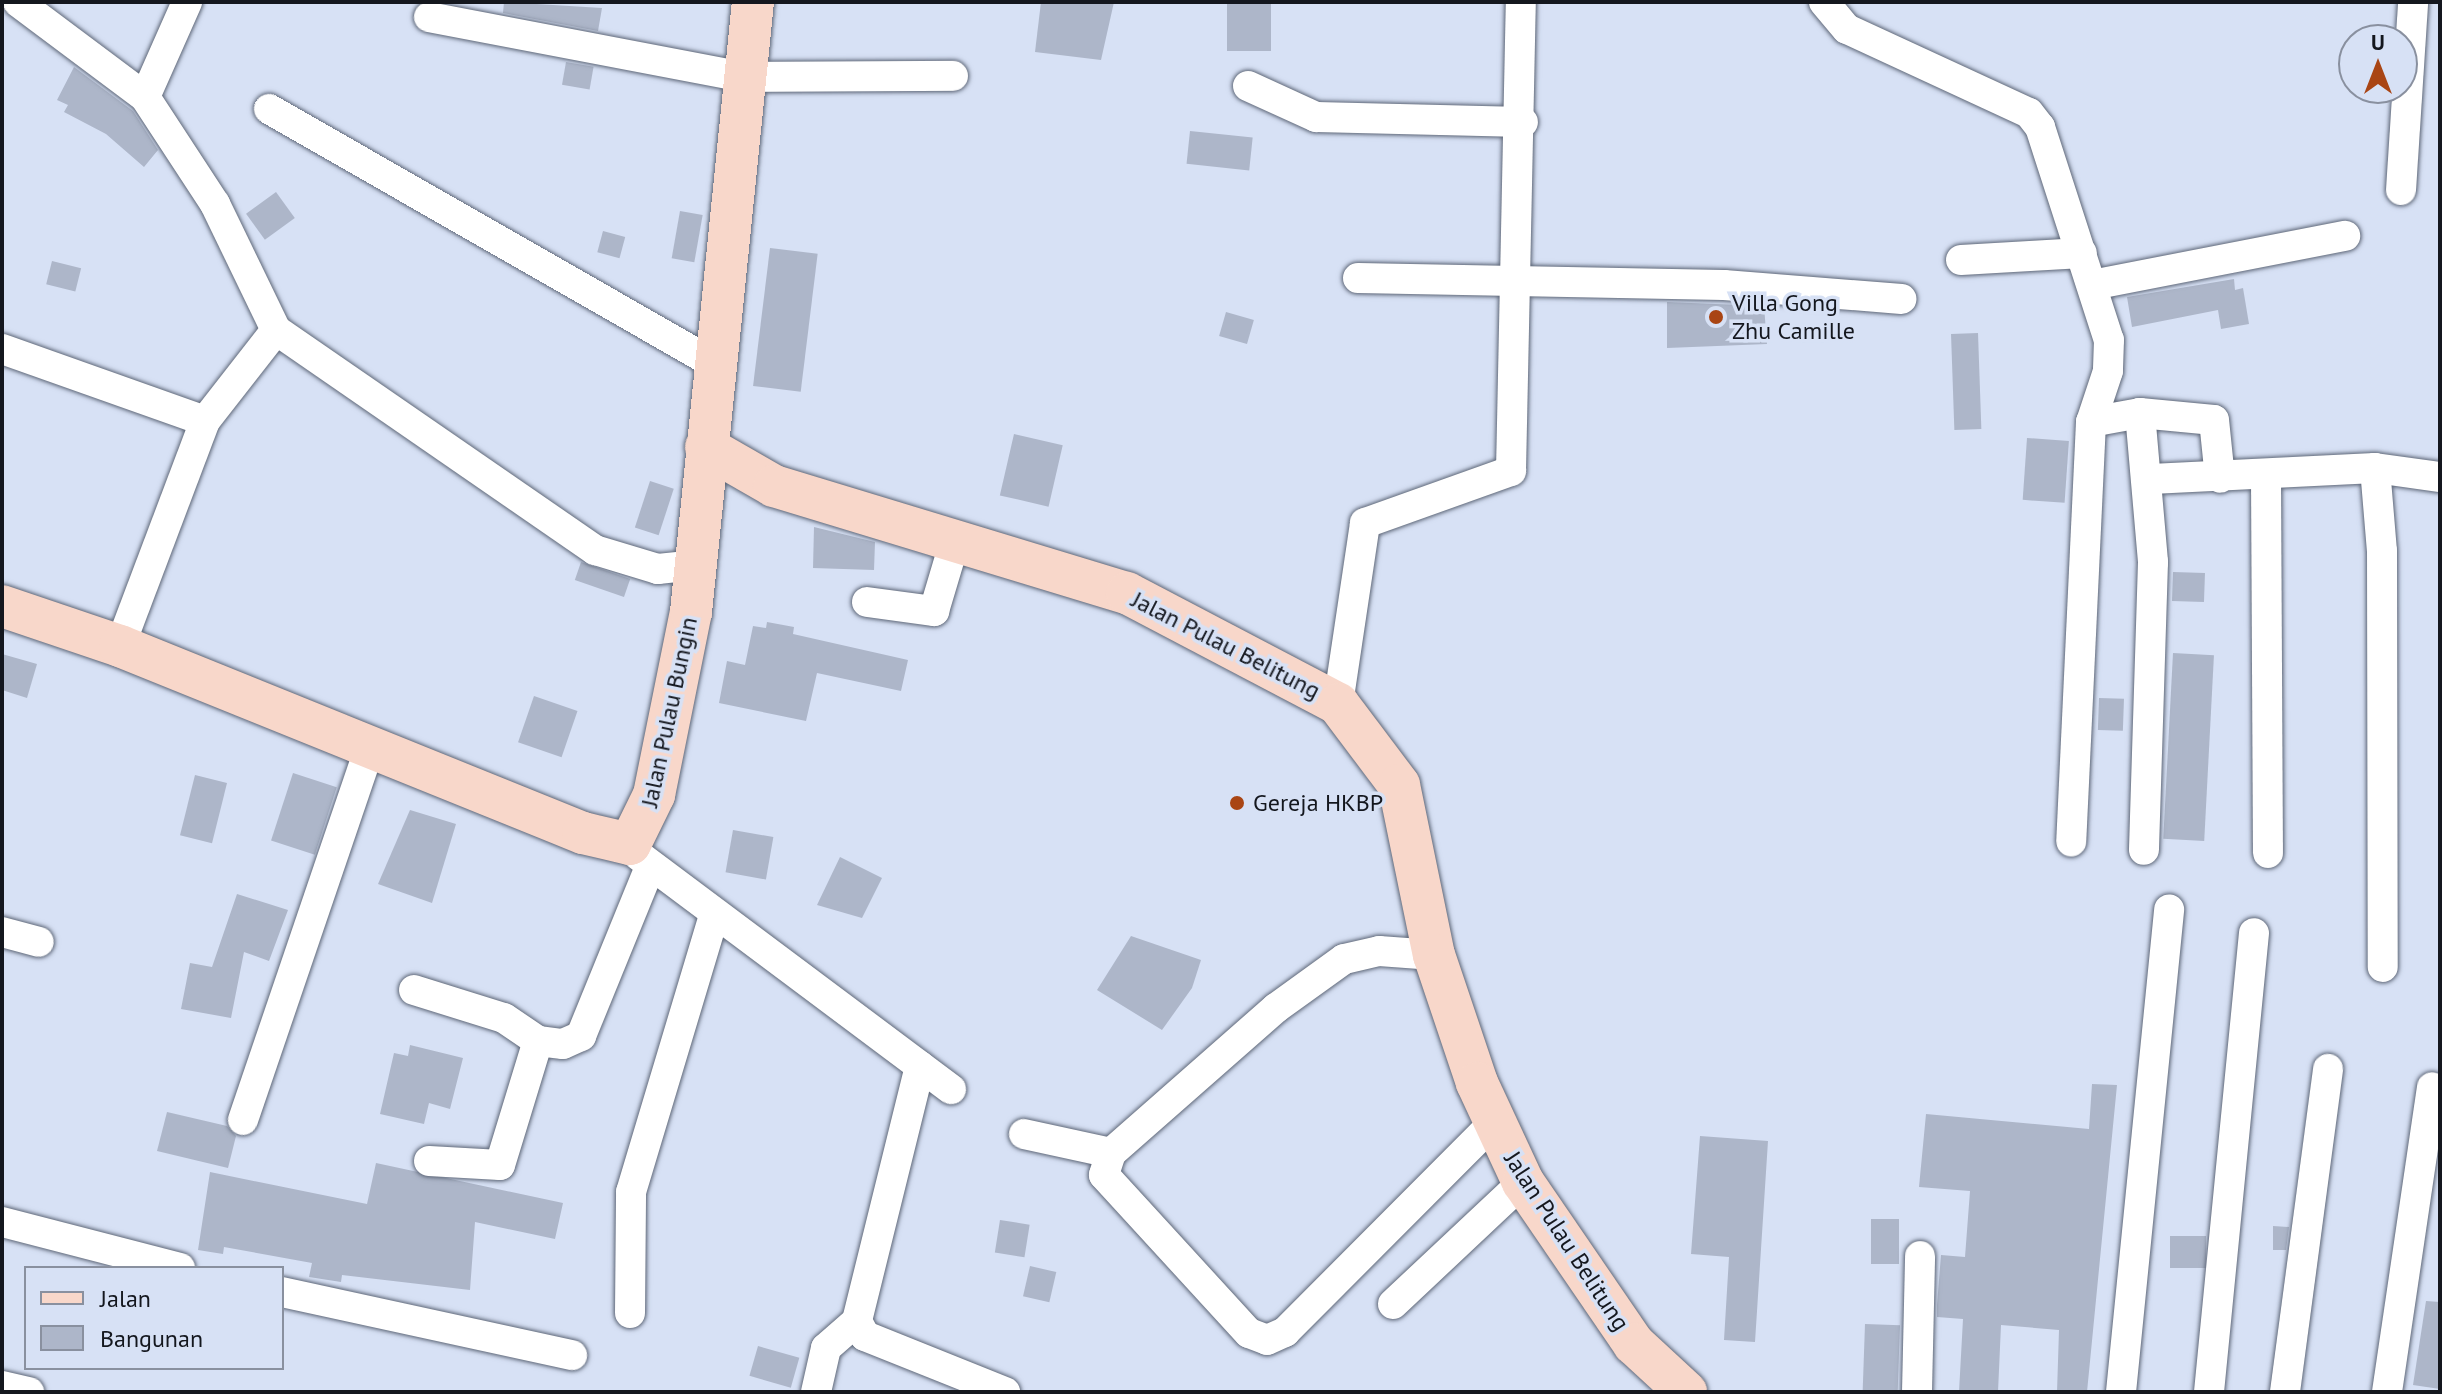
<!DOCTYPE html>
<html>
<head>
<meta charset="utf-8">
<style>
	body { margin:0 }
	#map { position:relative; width:2442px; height:1394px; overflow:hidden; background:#d7e1f5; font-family:"PT Sans",sans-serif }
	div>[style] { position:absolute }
	.building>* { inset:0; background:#adb6c9; transform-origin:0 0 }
	.roads { filter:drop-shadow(0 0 2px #5e6778) drop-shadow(0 0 2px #5e6778) }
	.street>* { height:30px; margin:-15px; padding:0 15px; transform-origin:15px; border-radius:15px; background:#fff }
	.secondary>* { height:42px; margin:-21px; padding:0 21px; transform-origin:21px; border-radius:21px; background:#f8d7ca }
	.dots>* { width:22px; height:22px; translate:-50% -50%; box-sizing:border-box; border:4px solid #d7e1f5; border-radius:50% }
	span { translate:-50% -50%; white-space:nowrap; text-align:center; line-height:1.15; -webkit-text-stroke:7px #d7e1f5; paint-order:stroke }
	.poi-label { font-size:24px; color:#14171e }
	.left { translate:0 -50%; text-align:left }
	.street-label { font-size:24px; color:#14171e }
	.frame { position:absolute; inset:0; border:4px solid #14171e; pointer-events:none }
	.legend { position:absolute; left:24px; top:1266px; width:260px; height:104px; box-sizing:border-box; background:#d7e1f5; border:2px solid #89909f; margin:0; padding:10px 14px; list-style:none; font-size:24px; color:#14171e }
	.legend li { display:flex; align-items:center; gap:16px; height:40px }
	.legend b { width:40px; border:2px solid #89909f }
	.north { position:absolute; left:2338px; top:24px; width:80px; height:80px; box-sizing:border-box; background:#d7e1f5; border:2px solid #89909f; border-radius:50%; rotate:0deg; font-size:22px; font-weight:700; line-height:32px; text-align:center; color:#14171e }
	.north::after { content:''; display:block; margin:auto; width:28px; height:36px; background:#a94514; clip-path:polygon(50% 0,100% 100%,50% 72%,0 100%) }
</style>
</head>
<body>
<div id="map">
	<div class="building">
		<i style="clip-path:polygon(504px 2px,602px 8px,598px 31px,503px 13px)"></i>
		<i style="clip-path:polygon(1041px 2px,1114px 2px,1101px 60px,1035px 52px)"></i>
		<i style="left:1227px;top:2px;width:44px;height:49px"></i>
		<i style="left:566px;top:62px;width:28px;height:23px;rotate:10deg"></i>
		<i style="clip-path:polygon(74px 67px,133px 111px,158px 150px,144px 167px,106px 134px,64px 112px,68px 105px,57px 100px)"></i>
		<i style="left:1190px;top:131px;width:63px;height:33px;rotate:6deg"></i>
		<i style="left:276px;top:192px;width:32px;height:37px;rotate:54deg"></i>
		<i style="left:680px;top:211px;width:23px;height:48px;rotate:10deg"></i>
		<i style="left:603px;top:231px;width:23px;height:22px;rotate:15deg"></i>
		<i style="left:770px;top:248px;width:48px;height:139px;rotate:7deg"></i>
		<i style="left:52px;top:261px;width:30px;height:24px;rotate:14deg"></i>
		<i style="clip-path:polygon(2234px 279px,2235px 290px,2243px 288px,2249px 324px,2221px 329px,2218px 310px,2132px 327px,2127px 297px)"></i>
		<i style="clip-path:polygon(1667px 302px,1764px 306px,1767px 344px,1667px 348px)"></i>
		<i style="left:1226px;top:312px;width:29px;height:25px;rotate:16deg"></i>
		<i style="left:1978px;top:333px;width:96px;height:27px;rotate:88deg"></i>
		<i style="left:1014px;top:434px;width:50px;height:63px;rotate:13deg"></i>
		<i style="left:2027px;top:438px;width:42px;height:62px;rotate:4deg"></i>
		<i style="left:650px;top:481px;width:25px;height:49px;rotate:18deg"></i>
		<i style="clip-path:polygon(814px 527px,875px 542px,874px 570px,813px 568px)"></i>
		<i style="left:581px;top:562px;width:52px;height:19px;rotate:19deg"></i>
		<i style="left:2173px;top:572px;width:32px;height:29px;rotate:2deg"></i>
		<i style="clip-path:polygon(767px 622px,794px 627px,793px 634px,908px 660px,901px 691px,817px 673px,806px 721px,719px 703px,727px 661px,745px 665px,753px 626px,766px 628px)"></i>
		<i style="left:2173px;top:653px;width:41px;height:186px;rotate:3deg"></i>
		<i style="clip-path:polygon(2px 654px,37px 664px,27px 698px,2px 690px)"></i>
		<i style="left:534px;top:696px;width:46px;height:49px;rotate:19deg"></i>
		<i style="left:2099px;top:698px;width:25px;height:32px;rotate:2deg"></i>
		<i style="left:293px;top:773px;width:46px;height:71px;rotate:18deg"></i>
		<i style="left:195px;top:775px;width:33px;height:62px;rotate:14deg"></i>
		<i style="clip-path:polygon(410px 810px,456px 824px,432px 903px,378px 884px)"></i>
		<i style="left:733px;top:830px;width:41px;height:43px;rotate:10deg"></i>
		<i style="clip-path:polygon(840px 857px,882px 878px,862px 918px,817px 905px)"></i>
		<i style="clip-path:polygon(237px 894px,288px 910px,269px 961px,244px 952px,231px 1018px,181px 1009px,190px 963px,212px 967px)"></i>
		<i style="clip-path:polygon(1131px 936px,1201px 960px,1192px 988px,1162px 1030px,1097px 990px)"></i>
		<i style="clip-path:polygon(410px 1045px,463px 1058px,450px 1109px,429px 1103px,424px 1124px,380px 1114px,394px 1053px,408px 1056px)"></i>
		<i style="clip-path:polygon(2092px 1084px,2117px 1085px,2087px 1392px,2057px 1392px,2059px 1330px,2001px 1325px,1998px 1392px,1959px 1392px,1963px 1319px,1937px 1317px,1937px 1305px,1941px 1255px,1965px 1257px,1970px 1191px,1919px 1187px,1926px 1114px,2089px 1129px)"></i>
		<i style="clip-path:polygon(167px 1112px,227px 1126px,236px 1136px,228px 1168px,157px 1151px)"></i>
		<i style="clip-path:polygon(1700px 1136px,1768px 1141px,1755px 1342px,1724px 1340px,1729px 1257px,1691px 1254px)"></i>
		<i style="clip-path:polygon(376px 1163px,563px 1203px,555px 1239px,475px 1222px,470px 1290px,342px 1275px,341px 1282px,309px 1277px,312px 1263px,224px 1247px,223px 1254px,198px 1250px,210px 1172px,367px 1204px)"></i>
		<i style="left:1871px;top:1219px;width:28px;height:45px"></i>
		<i style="left:1000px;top:1220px;width:30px;height:33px;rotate:9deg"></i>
		<i style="clip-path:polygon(2273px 1226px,2289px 1227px,2286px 1250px,2273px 1250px)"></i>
		<i style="left:2170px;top:1236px;width:36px;height:32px"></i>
		<i style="left:1030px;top:1266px;width:27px;height:31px;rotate:13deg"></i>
		<i style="clip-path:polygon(2426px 1301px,2440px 1302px,2440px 1389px,2413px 1385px)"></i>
		<i style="left:1865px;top:1324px;width:35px;height:68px;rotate:2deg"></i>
		<i style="left:758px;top:1346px;width:43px;height:31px;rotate:16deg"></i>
	</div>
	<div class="roads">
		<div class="street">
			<i style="left:18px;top:2px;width:159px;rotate:36.8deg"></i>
			<i style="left:145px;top:97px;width:128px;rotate:56.8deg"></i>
			<i style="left:215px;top:204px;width:140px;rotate:64.2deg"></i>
			<i style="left:276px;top:330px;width:388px;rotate:34.6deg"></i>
			<i style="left:595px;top:550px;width:66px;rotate:16.8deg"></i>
			<i style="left:658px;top:569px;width:39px;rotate:-6deg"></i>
			<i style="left:1824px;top:2px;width:35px;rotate:50deg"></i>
			<i style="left:1847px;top:29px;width:200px;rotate:24.8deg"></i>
			<i style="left:2029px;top:113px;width:18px;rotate:52deg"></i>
			<i style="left:2040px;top:127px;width:224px;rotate:72.1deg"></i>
			<i style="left:2109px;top:340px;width:31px;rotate:92deg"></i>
			<i style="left:2108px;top:371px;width:54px;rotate:108.4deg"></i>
			<i style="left:2091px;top:422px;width:420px;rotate:92.7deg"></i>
			<i style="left:429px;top:17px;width:320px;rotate:10.8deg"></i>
			<i style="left:743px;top:77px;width:210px;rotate:-0.3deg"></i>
			<i style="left:1248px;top:86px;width:75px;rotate:24.5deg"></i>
			<i style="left:1316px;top:117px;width:207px;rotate:1.4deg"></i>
			<i style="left:145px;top:97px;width:104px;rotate:-66.1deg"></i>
			<i style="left:269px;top:109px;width:512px;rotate:29.77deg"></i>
			<i style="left:2401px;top:190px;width:188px;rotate:-86.3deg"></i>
			<i style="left:1961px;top:260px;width:121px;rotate:-3.3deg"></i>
			<i style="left:1358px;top:278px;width:366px;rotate:1.1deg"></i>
			<i style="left:1724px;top:285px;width:178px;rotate:4.5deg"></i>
			<i style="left:2092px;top:285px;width:258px;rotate:-11deg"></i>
			<i style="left:2px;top:349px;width:215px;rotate:19.5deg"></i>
			<i style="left:2140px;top:413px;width:150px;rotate:85deg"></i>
			<i style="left:2153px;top:562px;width:288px;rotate:91.8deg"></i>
			<i style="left:2091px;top:422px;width:50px;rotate:-10.4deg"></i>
			<i style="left:2140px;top:413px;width:74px;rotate:5.4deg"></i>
			<i style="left:2214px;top:420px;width:58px;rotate:84.1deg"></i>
			<i style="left:2375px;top:468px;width:83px;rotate:85.2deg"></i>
			<i style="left:2382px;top:551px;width:416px;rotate:89.9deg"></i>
			<i style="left:2266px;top:476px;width:377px;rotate:89.7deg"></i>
			<i style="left:2151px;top:479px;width:224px;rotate:-2.8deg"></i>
			<i style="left:2375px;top:468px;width:66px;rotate:7.9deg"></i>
			<i style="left:867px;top:602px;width:68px;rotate:7.7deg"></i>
			<i style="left:934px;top:611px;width:77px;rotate:-73.4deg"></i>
			<i style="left:120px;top:646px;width:241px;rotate:-69.3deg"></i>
			<i style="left:205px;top:421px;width:115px;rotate:-52deg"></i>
			<i style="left:1338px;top:704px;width:183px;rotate:-81.5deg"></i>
			<i style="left:1365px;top:523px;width:155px;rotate:-19.6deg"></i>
			<i style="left:1511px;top:471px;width:469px;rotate:-88.8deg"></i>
			<i style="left:638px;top:855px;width:391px;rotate:36.8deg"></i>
			<i style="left:2px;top:932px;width:38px;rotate:15deg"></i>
			<i style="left:1434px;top:955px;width:55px;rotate:-175.8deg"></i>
			<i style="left:1379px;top:951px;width:36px;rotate:167deg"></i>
			<i style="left:1344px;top:959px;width:84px;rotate:144.2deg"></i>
			<i style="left:1276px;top:1008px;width:220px;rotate:138.7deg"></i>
			<i style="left:1111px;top:1153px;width:23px;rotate:108deg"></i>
			<i style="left:1104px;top:1175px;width:214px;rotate:47.5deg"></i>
			<i style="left:1249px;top:1333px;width:19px;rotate:21deg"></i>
			<i style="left:1267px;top:1340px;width:20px;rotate:-24deg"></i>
			<i style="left:1285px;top:1332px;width:295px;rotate:-45.1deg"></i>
			<i style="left:414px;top:990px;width:94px;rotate:17.3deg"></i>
			<i style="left:504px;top:1018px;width:41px;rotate:34.1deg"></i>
			<i style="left:920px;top:1066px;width:263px;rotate:103.9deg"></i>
			<i style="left:857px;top:1321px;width:17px;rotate:62deg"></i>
			<i style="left:865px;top:1336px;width:151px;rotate:21.8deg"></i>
			<i style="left:243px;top:1120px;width:395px;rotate:-71.2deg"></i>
			<i style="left:1024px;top:1134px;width:89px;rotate:12.3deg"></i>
			<i style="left:429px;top:1161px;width:71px;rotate:3.2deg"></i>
			<i style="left:500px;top:1165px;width:130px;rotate:-73deg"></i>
			<i style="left:538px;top:1041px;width:25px;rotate:7deg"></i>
			<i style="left:563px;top:1044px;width:20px;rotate:-24deg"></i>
			<i style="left:581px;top:1036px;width:180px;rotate:-67.8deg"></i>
			<i style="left:2px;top:1222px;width:184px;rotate:14.5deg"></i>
			<i style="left:282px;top:1292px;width:297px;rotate:12.3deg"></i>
			<i style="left:1393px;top:1304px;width:178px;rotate:-43.2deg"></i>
			<i style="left:630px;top:1313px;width:121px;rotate:-89.5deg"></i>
			<i style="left:631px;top:1192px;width:289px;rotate:-73.3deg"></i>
			<i style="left:2px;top:1386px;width:28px;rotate:13deg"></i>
			<i style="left:816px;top:1392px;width:45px;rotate:-77.2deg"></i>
			<i style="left:826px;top:1348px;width:41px;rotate:-41.1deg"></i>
			<i style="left:1917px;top:1392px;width:136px;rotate:-88.7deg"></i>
			<i style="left:2121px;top:1392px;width:485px;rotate:-84.3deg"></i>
			<i style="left:2209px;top:1392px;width:461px;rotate:-84.4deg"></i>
			<i style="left:2285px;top:1392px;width:326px;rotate:-82.4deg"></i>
			<i style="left:2387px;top:1392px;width:308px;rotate:-81.6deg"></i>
		</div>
		<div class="secondary">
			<i style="left:706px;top:447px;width:78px;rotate:29.8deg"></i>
			<i style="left:774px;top:486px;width:369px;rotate:16.9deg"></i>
			<i style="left:1127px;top:593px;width:238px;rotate:27.7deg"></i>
			<i style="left:1338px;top:704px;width:101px;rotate:53deg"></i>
			<i style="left:1399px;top:785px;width:174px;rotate:78.4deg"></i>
			<i style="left:1434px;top:955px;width:135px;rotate:71.4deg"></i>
			<i style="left:1477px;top:1083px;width:109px;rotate:65.1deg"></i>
			<i style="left:1523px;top:1182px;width:196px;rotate:55.6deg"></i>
			<i style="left:1634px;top:1344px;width:71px;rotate:42.7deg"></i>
			<i style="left:2px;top:606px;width:125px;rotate:18.7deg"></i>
			<i style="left:120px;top:646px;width:499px;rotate:22deg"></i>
			<i style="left:583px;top:833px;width:48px;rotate:13.2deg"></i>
			<i style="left:630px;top:844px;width:55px;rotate:-63.9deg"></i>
			<i style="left:654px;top:795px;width:187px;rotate:-78.6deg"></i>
			<i style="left:691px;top:612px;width:613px;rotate:-84.2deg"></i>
		</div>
	</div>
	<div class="dots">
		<i style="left:1716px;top:317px;background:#a94514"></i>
		<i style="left:1237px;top:803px;background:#a94514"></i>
	</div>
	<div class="poi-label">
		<span class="left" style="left:1732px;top:317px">Villa Gong<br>Zhu Camille</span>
		<span class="left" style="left:1253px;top:803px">Gereja HKBP</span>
	</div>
	<div class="street-label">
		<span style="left:1226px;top:645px;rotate:27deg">Jalan Pulau Belitung</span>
		<span style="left:669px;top:712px;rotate:-78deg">Jalan Pulau Bungin</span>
		<span style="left:1567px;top:1241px;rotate:57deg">Jalan Pulau Belitung</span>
	</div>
	<div class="frame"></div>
	<ul class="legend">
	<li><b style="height:10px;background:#f8d7ca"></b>Jalan</li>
	<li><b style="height:22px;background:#adb6c9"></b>Bangunan</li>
	</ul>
	<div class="north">U</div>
</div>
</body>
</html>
